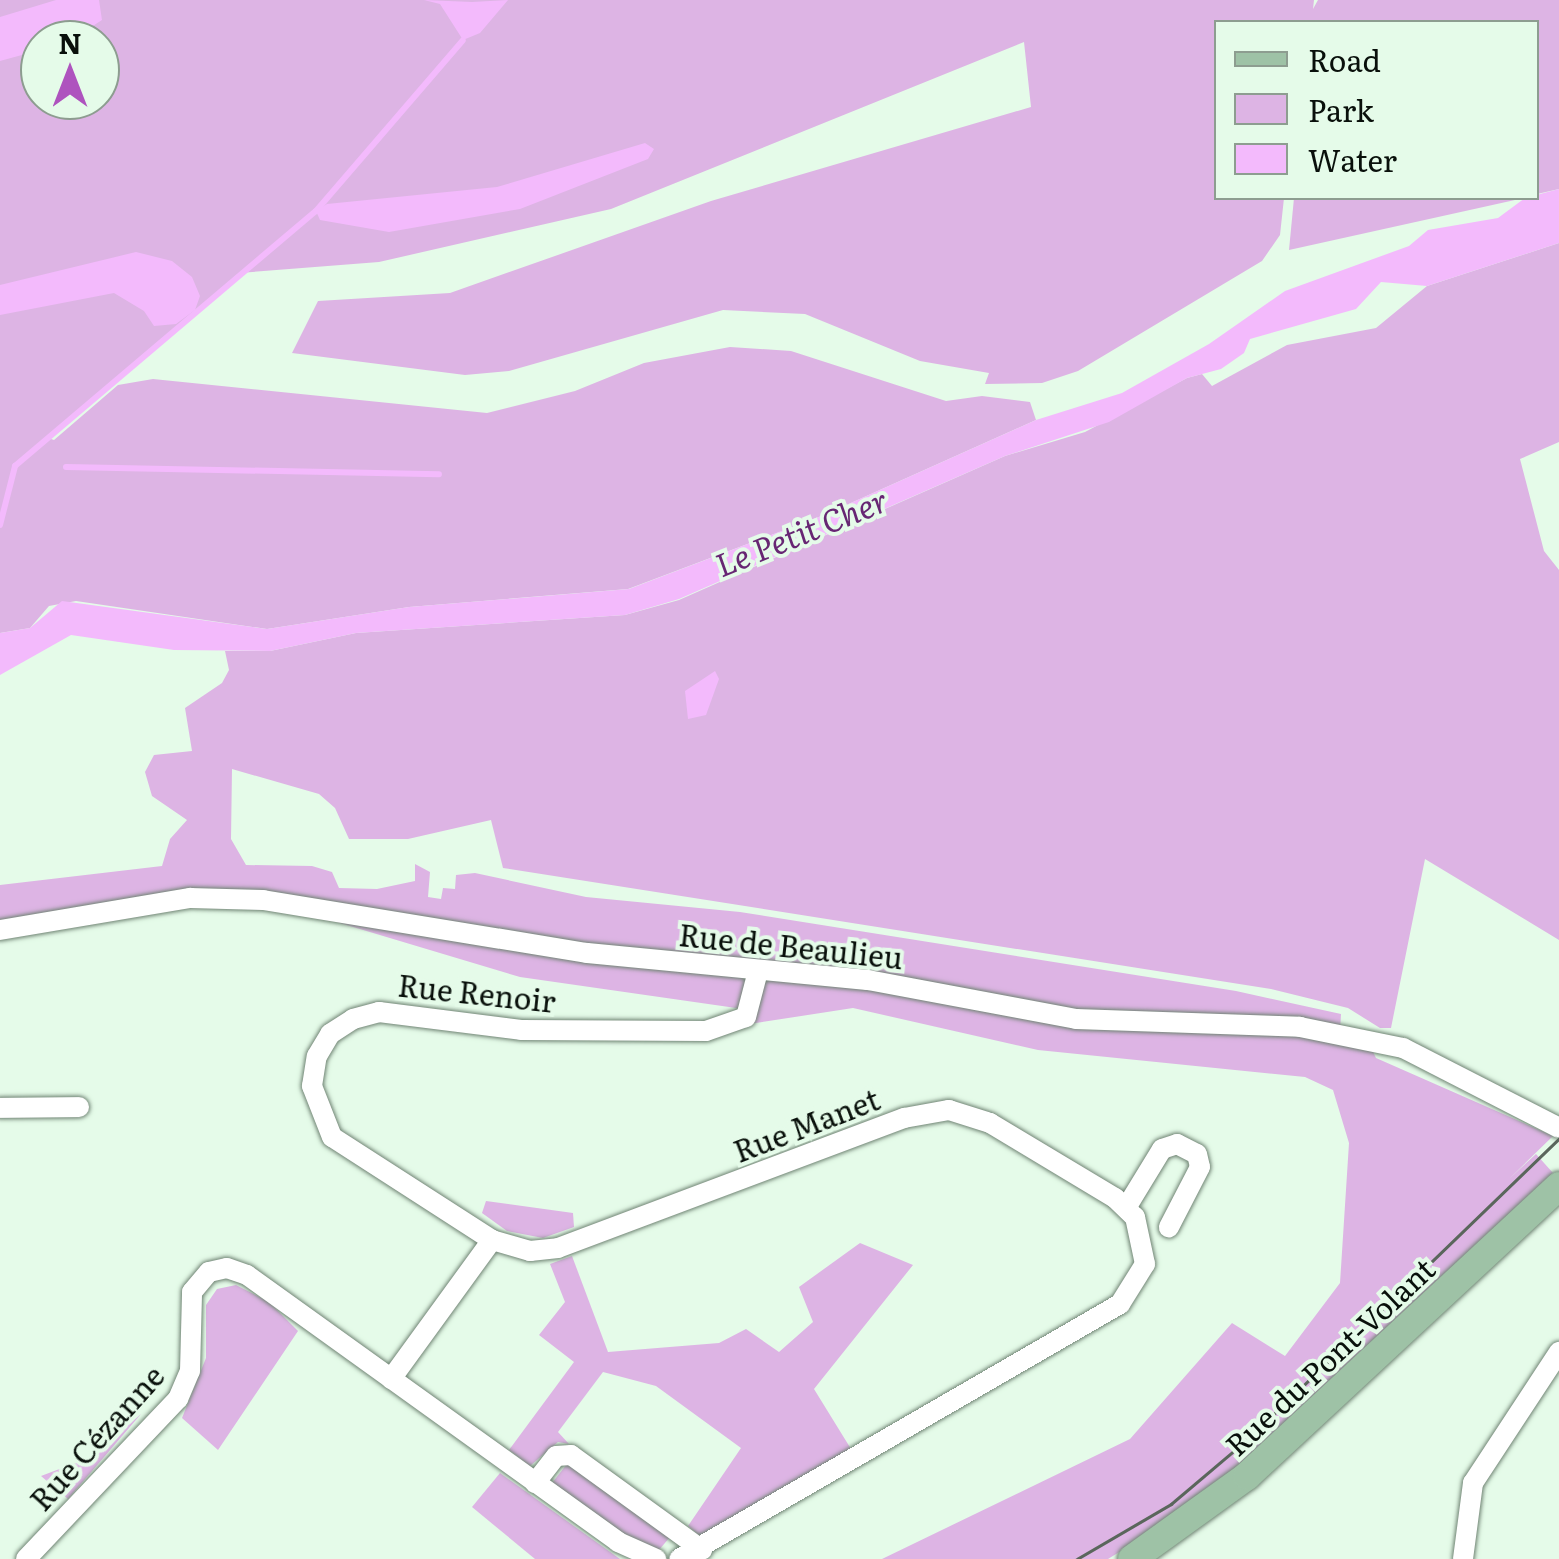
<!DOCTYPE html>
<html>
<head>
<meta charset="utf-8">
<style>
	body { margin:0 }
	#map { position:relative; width:1559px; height:1559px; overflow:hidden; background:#e5fbe9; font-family:Literata,serif }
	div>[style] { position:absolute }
	.green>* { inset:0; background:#ddb4e4 }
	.water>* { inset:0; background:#f3bafc }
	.stream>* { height:6px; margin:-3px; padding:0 3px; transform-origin:3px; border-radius:3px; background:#f3bafc }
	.roads { filter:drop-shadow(0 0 2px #708474) drop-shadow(0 0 2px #708474) }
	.minor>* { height:20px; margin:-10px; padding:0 10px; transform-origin:10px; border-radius:10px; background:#fff }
	.major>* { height:28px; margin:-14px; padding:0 14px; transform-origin:14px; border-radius:14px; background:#9ec2a6 }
	.tram>* { height:2.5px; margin:-1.25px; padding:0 1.25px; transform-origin:1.25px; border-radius:1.25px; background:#5a665c }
	span { translate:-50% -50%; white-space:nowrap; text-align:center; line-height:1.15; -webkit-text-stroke:8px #e5fbe9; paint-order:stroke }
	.street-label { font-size:30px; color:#09100b }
	.water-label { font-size:32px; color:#672673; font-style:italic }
	.legend { position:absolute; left:1214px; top:20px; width:325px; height:180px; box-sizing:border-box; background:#e5fbe9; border:2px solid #8d9d90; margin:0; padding:12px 18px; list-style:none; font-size:30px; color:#09100b }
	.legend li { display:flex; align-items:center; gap:20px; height:50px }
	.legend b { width:50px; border:2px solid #8d9d90 }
	.north { position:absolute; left:20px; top:20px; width:100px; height:100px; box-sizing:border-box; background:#e5fbe9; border:2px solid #8d9d90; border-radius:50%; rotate:0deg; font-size:28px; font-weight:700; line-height:40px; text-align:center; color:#09100b }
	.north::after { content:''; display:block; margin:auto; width:35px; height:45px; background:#ae53be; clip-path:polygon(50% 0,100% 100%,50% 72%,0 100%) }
</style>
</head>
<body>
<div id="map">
	<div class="green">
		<i style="clip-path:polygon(evenodd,0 0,1314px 0,1313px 9px,1318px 0,1559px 0,1559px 189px,1537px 194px,1536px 22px,1216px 22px,1216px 198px,1284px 198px,1280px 235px,1262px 261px,1078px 371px,1042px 383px,985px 384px,989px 373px,920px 361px,805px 314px,723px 310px,509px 371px,465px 375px,292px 353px,318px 301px,450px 293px,711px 201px,1031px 107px,1024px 42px,611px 209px,379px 262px,239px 273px,48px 438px,54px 440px,118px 385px,153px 379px,487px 413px,575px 391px,644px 363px,730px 347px,791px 351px,946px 401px,982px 396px,1030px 402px,1036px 420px,824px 515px,628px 589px,409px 607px,267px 629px,76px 601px,49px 606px,30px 628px,0 633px,0 0,40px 40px,100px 40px,100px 100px,40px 100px,40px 40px)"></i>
		<i style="clip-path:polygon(1294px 198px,1524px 198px,1289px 250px)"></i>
		<i style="clip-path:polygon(1559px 243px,1559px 442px,1520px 459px,1544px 551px,1559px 570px,1559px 940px,1425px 859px,1391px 1028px,1380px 1028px,1348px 1008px,1271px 989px,503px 868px,491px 820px,408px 839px,349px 839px,335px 808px,319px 794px,232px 769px,231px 839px,246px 865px,312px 866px,332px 872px,339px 888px,377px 889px,415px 881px,415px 864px,430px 872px,428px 897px,441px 899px,443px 888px,455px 889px,456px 875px,475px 873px,586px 897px,740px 912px,1236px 991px,1341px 1014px,1340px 1032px,1366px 1037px,1376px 1058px,1553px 1136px,1509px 1179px,1536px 1154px,1553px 1173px,1296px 1416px,1184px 1512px,1108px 1559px,882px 1559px,1130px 1439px,1232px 1323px,1285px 1356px,1340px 1283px,1349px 1143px,1333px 1090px,1305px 1077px,1038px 1050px,853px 1008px,730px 1027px,750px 1010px,520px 977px,263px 900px,225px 898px,0 930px,0 885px,162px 866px,170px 839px,187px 820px,152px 796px,145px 772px,154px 755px,192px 751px,185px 708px,222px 683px,229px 670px,225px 651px,270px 651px,356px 633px,625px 615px,679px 600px,1005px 456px,1085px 432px,1187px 378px,1202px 374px,1212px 386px,1287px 345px,1376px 328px,1427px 286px)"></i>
		<i style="clip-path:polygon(486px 1201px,573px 1213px,574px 1227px,543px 1238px,507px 1231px,482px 1213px)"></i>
		<i style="clip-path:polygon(860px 1243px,913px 1265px,814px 1389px,851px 1449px,700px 1536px,688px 1526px,741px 1448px,656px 1386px,603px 1372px,558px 1432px,569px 1444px,558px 1442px,530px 1466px,509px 1450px,574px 1362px,539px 1335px,565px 1302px,550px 1264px,572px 1256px,608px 1352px,719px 1343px,746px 1329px,779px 1352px,813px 1322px,799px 1287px)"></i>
		<i style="clip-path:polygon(236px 1285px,269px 1302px,298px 1331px,218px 1450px,182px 1418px,206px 1358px,206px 1305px,217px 1289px)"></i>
		<i style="clip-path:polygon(141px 1414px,68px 1499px,41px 1476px,91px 1457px)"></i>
		<i style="clip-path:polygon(567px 1464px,670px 1537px,659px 1550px,633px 1542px,552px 1483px)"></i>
		<i style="clip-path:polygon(500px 1473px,620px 1559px,535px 1559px,472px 1507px)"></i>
	</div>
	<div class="water">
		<i style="clip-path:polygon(56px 0,99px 0,102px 20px,71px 40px,40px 40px,40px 50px,0 61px,0 17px)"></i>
		<i style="clip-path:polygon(424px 0,472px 2px,508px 0,480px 33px,463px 40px,440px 4px)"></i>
		<i style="clip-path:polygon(645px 143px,654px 149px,648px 159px,520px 209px,389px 232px,320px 220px,316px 211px,327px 204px,497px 187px)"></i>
		<i style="clip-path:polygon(1559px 189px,1559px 243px,1427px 286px,1381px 282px,1356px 309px,1250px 339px,1244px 353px,1221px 369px,1187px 378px,1109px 422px,1005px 456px,679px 599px,625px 615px,356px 633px,270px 651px,174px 650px,71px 635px,0 675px,0 633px,30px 628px,62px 601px,267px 629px,409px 607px,629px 589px,824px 515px,1036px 420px,1122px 393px,1209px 344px,1285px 291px,1409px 246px,1428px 230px,1498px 218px,1525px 198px)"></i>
		<i style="clip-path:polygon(136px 252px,172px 261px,192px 277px,200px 296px,195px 310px,176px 324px,154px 326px,144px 311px,114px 293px,0 315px,0 285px)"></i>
		<i style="clip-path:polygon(715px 671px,719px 679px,706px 715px,688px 719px,685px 691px)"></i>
	</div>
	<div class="stream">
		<i style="left:66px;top:467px;width:373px;rotate:1.1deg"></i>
		<i style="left:0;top:525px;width:61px;rotate:-75.7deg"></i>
		<i style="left:15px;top:466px;width:394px;rotate:-40.3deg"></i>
		<i style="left:316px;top:211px;width:225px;rotate:-49.3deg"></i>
	</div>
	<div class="roads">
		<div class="minor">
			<i style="left:0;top:930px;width:193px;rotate:-9.6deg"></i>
			<i style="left:190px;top:898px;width:73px;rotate:1.6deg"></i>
			<i style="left:263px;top:900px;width:328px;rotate:9.3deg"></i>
			<i style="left:587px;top:953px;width:282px;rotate:5.5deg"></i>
			<i style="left:868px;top:980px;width:212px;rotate:10.6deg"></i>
			<i style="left:1076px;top:1019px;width:224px;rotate:2deg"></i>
			<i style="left:1300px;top:1027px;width:105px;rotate:11.5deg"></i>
			<i style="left:1403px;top:1048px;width:175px;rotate:27.1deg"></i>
			<i style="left:0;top:1108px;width:79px;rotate:-0.7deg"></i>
			<i style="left:1126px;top:1208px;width:69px;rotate:-58.6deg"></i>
			<i style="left:1162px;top:1149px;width:16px;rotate:-18deg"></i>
			<i style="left:1177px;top:1144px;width:22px;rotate:27deg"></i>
			<i style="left:1197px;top:1154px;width:13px;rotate:77deg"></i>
			<i style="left:1200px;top:1167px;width:68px;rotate:117.3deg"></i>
			<i style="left:492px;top:1240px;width:40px;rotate:16deg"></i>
			<i style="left:530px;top:1251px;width:28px;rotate:-6deg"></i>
			<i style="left:558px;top:1248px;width:370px;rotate:-20.6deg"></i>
			<i style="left:904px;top:1118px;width:46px;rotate:-10.1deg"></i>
			<i style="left:949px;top:1110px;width:43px;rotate:17.6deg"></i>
			<i style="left:990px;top:1123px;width:146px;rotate:31deg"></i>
			<i style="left:1115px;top:1198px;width:28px;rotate:44deg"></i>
			<i style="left:1135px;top:1217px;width:48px;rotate:78deg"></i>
			<i style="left:1145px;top:1264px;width:47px;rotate:122deg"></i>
			<i style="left:1120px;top:1304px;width:509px;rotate:149.96deg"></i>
			<i style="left:391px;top:1379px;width:172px;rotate:-54deg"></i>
			<i style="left:492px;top:1240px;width:190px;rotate:-147.2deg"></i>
			<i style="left:332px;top:1137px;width:55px;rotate:-111.4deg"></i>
			<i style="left:312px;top:1086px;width:30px;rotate:-81deg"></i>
			<i style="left:317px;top:1056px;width:26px;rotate:-59deg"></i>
			<i style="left:330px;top:1034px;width:27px;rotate:-33deg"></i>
			<i style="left:353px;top:1019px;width:27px;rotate:-15deg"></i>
			<i style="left:379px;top:1012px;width:143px;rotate:7.2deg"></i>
			<i style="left:521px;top:1030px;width:185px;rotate:0.3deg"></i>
			<i style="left:706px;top:1031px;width:42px;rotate:-19.3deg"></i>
			<i style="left:746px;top:1017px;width:48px;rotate:-75.4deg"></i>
			<i style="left:535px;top:1483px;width:34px;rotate:-52deg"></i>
			<i style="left:556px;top:1456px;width:15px;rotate:-4deg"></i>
			<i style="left:571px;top:1455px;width:162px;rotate:35.9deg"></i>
			<i style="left:26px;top:1559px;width:221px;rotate:-46.5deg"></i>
			<i style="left:178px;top:1399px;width:30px;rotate:-67deg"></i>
			<i style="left:190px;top:1371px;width:79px;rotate:-88.5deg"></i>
			<i style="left:192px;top:1292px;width:26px;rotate:-50deg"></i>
			<i style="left:209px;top:1272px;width:18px;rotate:-13deg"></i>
			<i style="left:227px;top:1268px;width:21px;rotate:19deg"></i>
			<i style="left:247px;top:1275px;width:457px;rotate:35.7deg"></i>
			<i style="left:618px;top:1542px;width:42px;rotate:24.1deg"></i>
			<i style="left:1463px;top:1559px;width:77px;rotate:-82.5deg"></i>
			<i style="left:1473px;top:1483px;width:157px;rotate:-56.7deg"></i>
		</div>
		<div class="major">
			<i style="left:1132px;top:1559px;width:142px;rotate:-35.8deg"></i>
			<i style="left:1247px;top:1476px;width:426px;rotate:-42.9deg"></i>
		</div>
	</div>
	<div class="tram">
		<i style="left:1077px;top:1559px;width:109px;rotate:-30.3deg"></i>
		<i style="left:1171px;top:1504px;width:102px;rotate:-40.2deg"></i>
		<i style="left:1249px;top:1438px;width:431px;rotate:-44deg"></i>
	</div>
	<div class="street-label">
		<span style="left:791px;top:945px;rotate:6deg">Rue de Beaulieu</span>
		<span style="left:477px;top:992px;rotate:6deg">Rue Renoir</span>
		<span style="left:806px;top:1124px;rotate:-21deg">Rue Manet</span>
		<span style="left:1329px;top:1356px;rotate:-43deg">Rue du Pont-Volant</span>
		<span style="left:96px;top:1437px;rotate:-48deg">Rue Cézanne</span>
	</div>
	<div class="water-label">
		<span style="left:801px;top:531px;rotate:-22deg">Le Petit Cher</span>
	</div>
	<ul class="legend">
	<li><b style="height:12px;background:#9ec2a6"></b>Road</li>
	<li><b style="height:28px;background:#ddb4e4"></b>Park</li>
	<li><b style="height:28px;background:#f3bafc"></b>Water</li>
	</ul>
	<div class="north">N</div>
</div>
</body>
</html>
